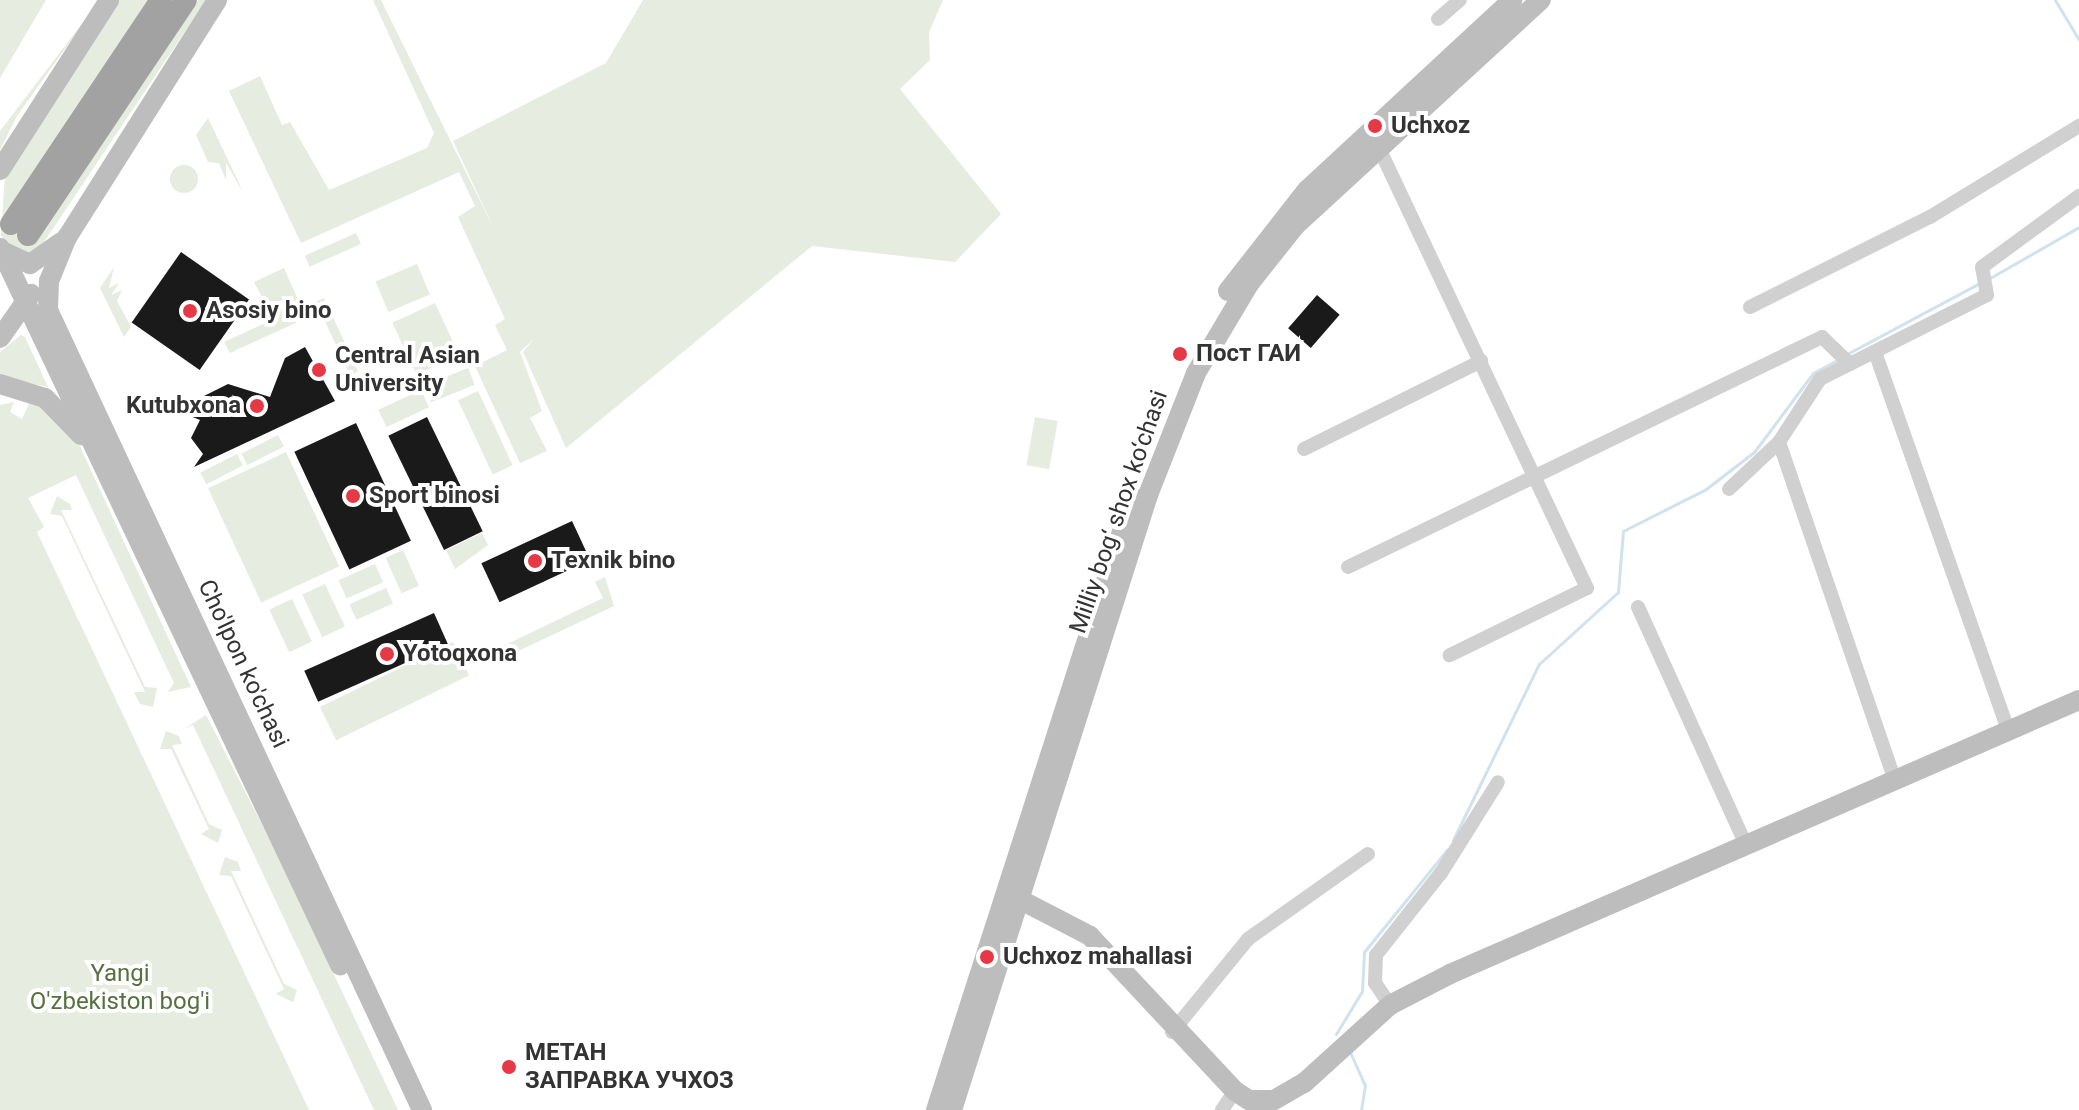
<!DOCTYPE html>
<html>
<head>
<meta charset="utf-8">
<style>
	body { margin:0 }
	#map { position:relative; width:2079px; height:1110px; overflow:hidden; background:#fff; font-family:Roboto,sans-serif }
	div>[style] { position:absolute }
	.green>* { inset:0; background:#e6ecdf; transform-origin:0 0 }
	.round { border-radius:50% }
	.stream>* { height:3px; margin:-1.5px; padding:0 1.5px; transform-origin:1.5px; border-radius:1.5px; background:#cfe2ee }
	.building>* { inset:0; background:#1a1a1a; transform-origin:0 0 }
	.minor>* { height:14px; margin:-7px; padding:0 7px; transform-origin:7px; border-radius:7px; background:#d0d0d0 }
	.secondary>* { height:20px; margin:-10px; padding:0 10px; transform-origin:10px; border-radius:10px; background:#bdbdbd }
	.trunk>* { height:22px; margin:-11px; padding:0 11px; transform-origin:11px; border-radius:11px; background:#a2a2a2 }
	.dots>* { width:22px; height:22px; translate:-50% -50%; box-sizing:border-box; border:4px solid #fff; border-radius:50% }
	span { translate:-50% -50%; white-space:nowrap; text-align:center; line-height:1.15; -webkit-text-stroke:8px #fff; paint-order:stroke }
	.poi-label { font-size:24px; color:#333; font-weight:700 }
	.left { translate:0 -50%; text-align:left }
	.right { translate:-100% -50%; text-align:right }
	.street-label { font-size:24px; color:#333 }
	.park-label { font-size:24px; color:#56703f }
</style>
</head>
<body>
<div id="map">
	<div class="green">
		<i style="clip-path:polygon(0 0,46px 0,0 78px)"></i>
		<i style="clip-path:polygon(117px 0,148px 0,36px 241px,198px 0,206px 0,34px 257px,5px 244px,1px 235px,5px 174px)"></i>
		<i style="clip-path:polygon(373px 0,381px 0,496px 233px,453px 141px,606px 63px,643px 0,943px 0,929px 32px,930px 60px,900px 89px,1001px 214px,955px 262px,812px 246px,566px 448px,523px 352px,534px 339px,520px 352px,542px 411px,530px 418px,547px 451px,520px 463px,475px 366px,507px 350px,495px 325px,505px 319px,458px 217px,475px 206px,459px 172px,301px 243px,229px 91px,260px 76px,282px 125px,290px 122px,329px 190px,427px 148px,434px 133px)"></i>
		<i style="clip-path:polygon(97px 4px,17px 116px,0 150px,0 131px)"></i>
		<i style="clip-path:polygon(208px 118px,239px 183px,243px 192px,226px 163px,226px 180px,219px 163px,208px 162px,196px 135px)"></i>
		<i class="round" style="left:170px;top:165px;width:28px;height:28px"></i>
		<i style="left:356px;top:233px;width:12px;height:56px;rotate:66deg"></i>
		<i style="left:417px;top:264px;width:33px;height:45px;rotate:67deg"></i>
		<i style="clip-path:polygon(114px 267px,109px 288px,119px 283px,111px 295px,122px 290px,117px 301px,131px 327px,124px 337px,100px 288px)"></i>
		<i style="clip-path:polygon(284px 268px,306px 318px,230px 353px,224px 342px,274px 319px,254px 282px)"></i>
		<i style="left:324px;top:298px;width:81px;height:9px;rotate:65deg"></i>
		<i style="left:435px;top:303px;width:57px;height:47px;rotate:65deg"></i>
		<i style="clip-path:polygon(21px 335px,25px 337px,48px 387px,0 377px,0 352px)"></i>
		<i style="left:468px;top:368px;width:18px;height:47px;rotate:68deg"></i>
		<i style="left:421px;top:390px;width:19px;height:47px;rotate:65deg"></i>
		<i style="left:478px;top:391px;width:82px;height:22px;rotate:65deg"></i>
		<i style="clip-path:polygon(33px 395px,77px 440px,191px 687px,168px 692px,174px 683px,76px 475px,28px 498px,44px 527px,37px 532px,309px 1110px,0 1110px,0 405px,14px 402px,10px 412px,22px 419px)"></i>
		<i style="left:1035px;top:417px;width:23px;height:49px;rotate:10deg"></i>
		<i style="left:278px;top:435px;width:13px;height:41px;rotate:63deg"></i>
		<i style="left:286px;top:452px;width:126px;height:86px;rotate:65deg"></i>
		<i style="left:237px;top:454px;width:13px;height:41px;rotate:63deg"></i>
		<i style="clip-path:polygon(57px 496px,70px 504px,72px 510px,61px 510px,145px 687px,157px 688px,153px 707px,140px 704px,134px 692px,145px 692px,62px 516px,50px 514px)"></i>
		<i style="clip-path:polygon(482px 533px,488px 545px,455px 569px,446px 550px)"></i>
		<i style="left:403px;top:550px;width:39px;height:19px;rotate:66deg"></i>
		<i style="left:375px;top:564px;width:20px;height:40px;rotate:66deg"></i>
		<i style="clip-path:polygon(605px 577px,614px 606px,497px 661px,493px 651px,603px 598px,595px 582px)"></i>
		<i style="left:325px;top:584px;width:47px;height:25px;rotate:65deg"></i>
		<i style="left:386px;top:588px;width:17px;height:40px;rotate:66deg"></i>
		<i style="left:292px;top:599px;width:47px;height:25px;rotate:65deg"></i>
		<i style="left:453px;top:642px;width:37px;height:148px;rotate:64deg"></i>
		<i style="clip-path:polygon(206px 715px,275px 850px,398px 1110px,374px 1110px,193px 725px,184px 729px)"></i>
		<i style="clip-path:polygon(166px 731px,179px 736px,182px 744px,172px 745px,209px 824px,222px 830px,218px 843px,201px 834px,209px 829px,171px 749px,160px 749px)"></i>
		<i style="clip-path:polygon(225px 857px,238px 862px,241px 871px,231px 871px,284px 984px,297px 990px,293px 1002px,276px 994px,284px 989px,231px 876px,219px 875px)"></i>
	</div>
	<div class="stream">
		<i style="left:2055px;top:0;width:47px;rotate:59deg"></i>
		<i style="left:1990px;top:278px;width:103px;rotate:-29.8deg"></i>
		<i style="left:1845px;top:355px;width:153px;rotate:-28.1deg"></i>
		<i style="left:1453px;top:840px;width:196px;rotate:-64deg"></i>
		<i style="left:1539px;top:664px;width:107px;rotate:-42.3deg"></i>
		<i style="left:1618px;top:592px;width:61px;rotate:-85.3deg"></i>
		<i style="left:1623px;top:531px;width:93px;rotate:-26.8deg"></i>
		<i style="left:1706px;top:489px;width:61px;rotate:-37.6deg"></i>
		<i style="left:1754px;top:452px;width:99px;rotate:-53.2deg"></i>
		<i style="left:1813px;top:373px;width:30px;rotate:-28deg"></i>
		<i style="left:1336px;top:1034px;width:50px;rotate:-58.8deg"></i>
		<i style="left:1362px;top:991px;width:39px;rotate:-87deg"></i>
		<i style="left:1364px;top:952px;width:132px;rotate:-50.9deg"></i>
		<i style="left:1350px;top:1052px;width:36px;rotate:66deg"></i>
		<i style="left:1365px;top:1085px;width:25px;rotate:99deg"></i>
	</div>
	<div class="building">
		<i style="left:181px;top:252px;width:83px;height:86px;rotate:35deg"></i>
		<i style="left:1317px;top:295px;width:30px;height:44px;rotate:41deg"></i>
		<i style="clip-path:polygon(305px 347px,335px 401px,194px 467px,203px 454px,191px 438px,200px 420px,183px 413px,192px 402px,228px 384px,270px 397px,285px 358px)"></i>
		<i style="left:427px;top:417px;width:127px;height:43px;rotate:64deg"></i>
		<i style="left:356px;top:423px;width:130px;height:68px;rotate:65deg"></i>
		<i style="left:572px;top:521px;width:43px;height:100px;rotate:65deg"></i>
		<i style="left:434px;top:613px;width:34px;height:142px;rotate:66deg"></i>
	</div>
	<div class="minor">
		<i style="left:1438px;top:19px;width:29px;rotate:-41deg"></i>
		<i style="left:1378px;top:146px;width:489px;rotate:64.7deg"></i>
		<i style="left:1587px;top:588px;width:153px;rotate:153.9deg"></i>
		<i style="left:1750px;top:307px;width:201px;rotate:-26.6deg"></i>
		<i style="left:1930px;top:217px;width:175px;rotate:-31.4deg"></i>
		<i style="left:1875px;top:352px;width:404px;rotate:70.6deg"></i>
		<i style="left:1779px;top:442px;width:358px;rotate:71.1deg"></i>
		<i style="left:1304px;top:449px;width:198px;rotate:-26.4deg"></i>
		<i style="left:1729px;top:489px;width:69px;rotate:-43.2deg"></i>
		<i style="left:1779px;top:442px;width:75px;rotate:-56.9deg"></i>
		<i style="left:1820px;top:379px;width:187px;rotate:-26.7deg"></i>
		<i style="left:1987px;top:295px;width:28px;rotate:-100deg"></i>
		<i style="left:1982px;top:267px;width:120px;rotate:-36.2deg"></i>
		<i style="left:1348px;top:567px;width:527px;rotate:-25.88deg"></i>
		<i style="left:1822px;top:337px;width:39px;rotate:44deg"></i>
		<i style="left:1638px;top:607px;width:261px;rotate:65.6deg"></i>
		<i style="left:1390px;top:1005px;width:27px;rotate:-124deg"></i>
		<i style="left:1375px;top:983px;width:28px;rotate:-88deg"></i>
		<i style="left:1376px;top:955px;width:105px;rotate:-51.6deg"></i>
		<i style="left:1441px;top:873px;width:107px;rotate:-57.9deg"></i>
		<i style="left:1172px;top:1032px;width:120px;rotate:-50.7deg"></i>
		<i style="left:1248px;top:939px;width:147px;rotate:-35.3deg"></i>
		<i style="left:1222px;top:1110px;width:23px;rotate:-56deg"></i>
	</div>
	<div class="secondary">
		<i style="left:0;top:170px;width:202px;rotate:-57.3deg"></i>
		<i style="left:67px;top:237px;width:48px;rotate:112.2deg"></i>
		<i style="left:49px;top:281px;width:29px;rotate:92deg"></i>
		<i style="left:48px;top:310px;width:883px;rotate:64.94deg"></i>
		<i style="left:61px;top:247px;width:292px;rotate:-57.7deg"></i>
		<i style="left:0;top:248px;width:794px;rotate:64.63deg"></i>
		<i style="left:2px;top:251px;width:31px;rotate:25deg"></i>
		<i style="left:30px;top:264px;width:38px;rotate:-35deg"></i>
		<i style="left:1228px;top:291px;width:128px;rotate:-52deg"></i>
		<i style="left:1307px;top:190px;width:280px;rotate:-42.8deg"></i>
		<i style="left:0;top:338px;width:54px;rotate:-54.8deg"></i>
		<i style="left:0;top:384px;width:47px;rotate:17.3deg"></i>
		<i style="left:45px;top:398px;width:52px;rotate:45.8deg"></i>
		<i style="left:1011px;top:895px;width:89px;rotate:27.4deg"></i>
		<i style="left:1090px;top:936px;width:212px;rotate:46.9deg"></i>
		<i style="left:1235px;top:1091px;width:17px;rotate:33deg"></i>
		<i style="left:1249px;top:1100px;width:25px"></i>
		<i style="left:1274px;top:1100px;width:34px;rotate:-30deg"></i>
		<i style="left:1304px;top:1083px;width:116px;rotate:-42.2deg"></i>
		<i style="left:1390px;top:1005px;width:68px;rotate:-27.3deg"></i>
		<i style="left:1450px;top:974px;width:686px;rotate:-23.54deg"></i>
		<i style="left:936px;top:1110px;width:644px;rotate:-72.18deg"></i>
		<i style="left:952px;top:1110px;width:645px;rotate:-72.32deg"></i>
		<i style="left:1148px;top:495px;width:131px;rotate:-68.5deg"></i>
		<i style="left:1196px;top:373px;width:104px;rotate:-59.2deg"></i>
		<i style="left:1249px;top:284px;width:74px;rotate:-51.6deg"></i>
		<i style="left:1295px;top:226px;width:334px;rotate:-42.6deg"></i>
	</div>
	<div class="trunk">
		<i style="left:11px;top:224px;width:270px;rotate:-56.2deg"></i>
		<i style="left:28px;top:235px;width:283px;rotate:-56.1deg"></i>
	</div>
	<div class="dots">
		<i style="left:1375px;top:126px;background:#e63946"></i>
		<i style="left:190px;top:311px;background:#e63946"></i>
		<i style="left:1180px;top:354px;background:#e63946"></i>
		<i style="left:319px;top:370px;background:#e63946"></i>
		<i style="left:257px;top:406px;background:#e63946"></i>
		<i style="left:353px;top:496px;background:#e63946"></i>
		<i style="left:535px;top:561px;background:#e63946"></i>
		<i style="left:387px;top:654px;background:#e63946"></i>
		<i style="left:987px;top:957px;background:#e63946"></i>
		<i style="left:509px;top:1067px;background:#e63946"></i>
	</div>
	<div class="poi-label">
		<span class="left" style="left:1391px;top:126px">Uchxoz</span>
		<span class="left" style="left:206px;top:311px">Asosiy bino</span>
		<span class="left" style="left:1196px;top:354px">Пост ГАИ</span>
		<span class="left" style="left:335px;top:370px">Central Asian<br>University</span>
		<span class="right" style="left:241px;top:406px">Kutubxona</span>
		<span class="left" style="left:369px;top:496px">Sport binosi</span>
		<span class="left" style="left:551px;top:561px">Texnik bino</span>
		<span class="left" style="left:403px;top:654px">Yotoqxona</span>
		<span class="left" style="left:1003px;top:957px">Uchxoz mahallasi</span>
		<span class="left" style="left:525px;top:1067px">МЕТАН<br>ЗАПРАВКА УЧХОЗ</span>
	</div>
	<div class="street-label">
		<span style="left:1119px;top:512px;rotate:-71deg">Milliy bog‘ shox ko‘chasi</span>
		<span style="left:243px;top:664px;rotate:65deg">Cho'lpon ko'chasi</span>
	</div>
	<div class="park-label">
		<span style="left:120px;top:988px">Yangi<br>O'zbekiston bog'i</span>
	</div>
</div>
</body>
</html>
